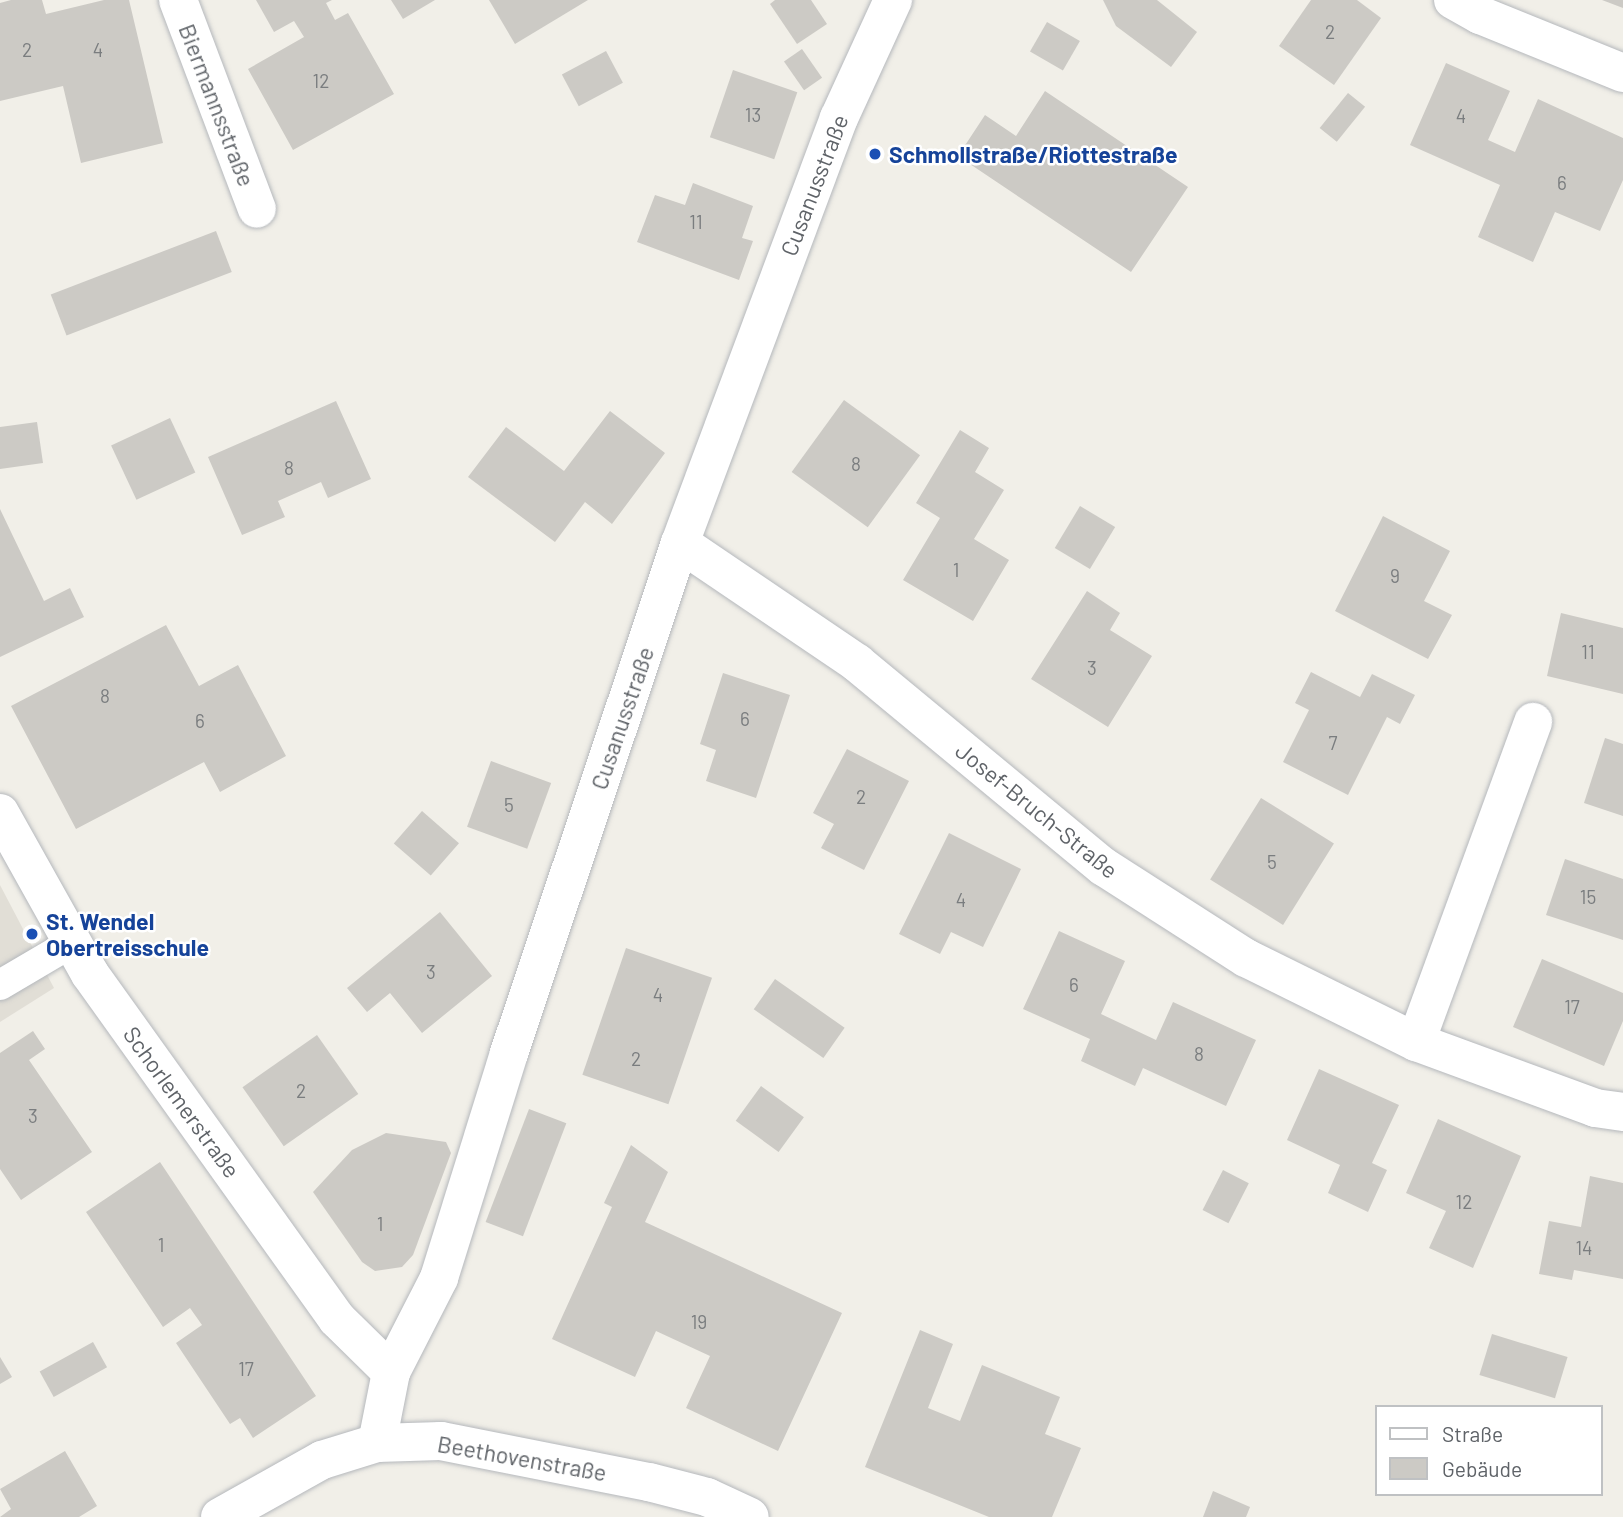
<!DOCTYPE html>
<html>
<head>
<meta charset="utf-8">
<style>
	body { margin:0 }
	#map { position:relative; width:1623px; height:1517px; overflow:hidden; background:#f1efe8; font-family:Barlow,sans-serif }
	div>[style] { position:absolute }
	.education>* { inset:0; background:#e1ded6 }
	.building>* { inset:0; background:#cccac5; transform-origin:0 0 }
	.roads { filter:drop-shadow(0 0 2px #b5b8bc) drop-shadow(0 0 2px #b5b8bc) }
	.service>* { height:30px; margin:-15px; padding:0 15px; transform-origin:15px; border-radius:15px; background:#fff }
	.minor>* { height:38px; margin:-19px; padding:0 19px; transform-origin:19px; border-radius:19px; background:#fff }
	.dots>* { width:19px; height:19px; translate:-50% -50%; box-sizing:border-box; border:4px solid #fff; border-radius:50% }
	span { translate:-50% -50%; white-space:nowrap; text-align:center; line-height:1.15; -webkit-text-stroke:5px #fff; paint-order:stroke }
	.number-label { font-size:19px; color:#7a7d7f }
	.number-label span { -webkit-text-stroke-width:0 }
	.street-label { font-size:23px; color:#5f6368 }
	.transit-label { font-size:23px; color:#164399; font-weight:700 }
	.left { translate:0 -50%; text-align:left }
	.legend { position:absolute; left:1375px; top:1405px; width:228px; height:91px; box-sizing:border-box; background:#fff; border:2px solid #bfc1c3; margin:0; padding:9px 12px; list-style:none; font-size:21px; color:#5f6368 }
	.legend li { display:flex; align-items:center; gap:14px; height:35px }
	.legend b { width:35px; border:2px solid #bfc1c3 }
</style>
</head>
<body>
<div id="map">
	<div class="education">
		<i style="clip-path:polygon(0 885px,54px 988px,0 1022px)"></i>
	</div>
	<div class="building">
		<i style="clip-path:polygon(11px 0,42px 0,46px 14px,104px 0,129px 0,163px 143px,81px 163px,63px 86px,0 101px,0 3px)"></i>
		<i style="clip-path:polygon(256px 0,332px 0,326px 3px,335px 20px,348px 13px,394px 94px,293px 150px,248px 69px,304px 37px,294px 21px,274px 32px)"></i>
		<i style="clip-path:polygon(391px 0,435px 0,403px 19px)"></i>
		<i style="clip-path:polygon(489px 0,588px 0,515px 44px)"></i>
		<i style="clip-path:polygon(775px 0,811px 0,827px 24px,797px 44px,770px 4px)"></i>
		<i style="clip-path:polygon(1103px 0,1157px 0,1197px 32px,1171px 67px,1116px 26px)"></i>
		<i style="clip-path:polygon(1311px 0,1357px 0,1381px 18px,1334px 85px,1279px 46px)"></i>
		<i style="clip-path:polygon(1602px 0,1623px 0,1623px 8px)"></i>
		<i style="left:1047px;top:22px;width:38px;height:34px;rotate:30deg"></i>
		<i style="left:802px;top:49px;width:35px;height:22px;rotate:55deg"></i>
		<i style="left:606px;top:51px;width:36px;height:50px;rotate:62deg"></i>
		<i style="clip-path:polygon(1446px 63px,1510px 91px,1488px 140px,1515px 152px,1538px 99px,1623px 138px,1623px 180px,1600px 231px,1555px 212px,1533px 262px,1478px 237px,1500px 185px,1410px 145px)"></i>
		<i style="left:733px;top:70px;width:68px;height:71px;rotate:19deg"></i>
		<i style="clip-path:polygon(1045px 91px,1188px 187px,1131px 272px,958px 156px,985px 115px,1016px 136px)"></i>
		<i style="left:1348px;top:93px;width:22px;height:45px;rotate:39deg"></i>
		<i style="clip-path:polygon(693px 183px,753px 206px,742px 238px,753px 241px,739px 280px,637px 242px,655px 195px,685px 205px)"></i>
		<i style="left:216px;top:231px;width:44px;height:177px;rotate:69deg"></i>
		<i style="left:844px;top:400px;width:94px;height:89px;rotate:36deg"></i>
		<i style="clip-path:polygon(336px 401px,371px 479px,328px 498px,321px 482px,278px 501px,285px 517px,242px 535px,208px 457px)"></i>
		<i style="clip-path:polygon(610px 411px,665px 453px,612px 524px,585px 502px,555px 542px,468px 477px,506px 427px,564px 471px)"></i>
		<i style="left:170px;top:418px;width:60px;height:65px;rotate:65deg"></i>
		<i style="clip-path:polygon(37px 422px,43px 463px,0 469px,0 427px)"></i>
		<i style="clip-path:polygon(960px 430px,989px 448px,975px 472px,1004px 490px,974px 539px,1009px 560px,973px 621px,903px 580px,940px 518px,916px 503px)"></i>
		<i style="left:1080px;top:506px;width:41px;height:49px;rotate:31deg"></i>
		<i style="clip-path:polygon(0 509px,44px 601px,70px 588px,84px 617px,0 657px)"></i>
		<i style="clip-path:polygon(1383px 516px,1450px 551px,1424px 601px,1452px 615px,1428px 659px,1335px 611px)"></i>
		<i style="clip-path:polygon(1087px 591px,1120px 613px,1110px 630px,1152px 656px,1108px 727px,1031px 679px)"></i>
		<i style="clip-path:polygon(1561px 613px,1623px 628px,1623px 694px,1547px 676px)"></i>
		<i style="clip-path:polygon(166px 625px,199px 686px,238px 665px,286px 756px,220px 792px,204px 762px,76px 829px,11px 706px)"></i>
		<i style="clip-path:polygon(1311px 672px,1360px 697px,1372px 674px,1415px 695px,1400px 724px,1387px 717px,1348px 795px,1283px 762px,1309px 710px,1295px 703px)"></i>
		<i style="clip-path:polygon(723px 673px,790px 695px,756px 798px,706px 781px,716px 750px,700px 744px)"></i>
		<i style="clip-path:polygon(1605px 738px,1623px 744px,1623px 816px,1584px 803px)"></i>
		<i style="clip-path:polygon(847px 749px,909px 781px,864px 870px,821px 848px,834px 824px,813px 813px)"></i>
		<i style="left:491px;top:761px;width:64px;height:70px;rotate:20deg"></i>
		<i style="left:1261px;top:798px;width:86px;height:96px;rotate:32deg"></i>
		<i style="left:422px;top:811px;width:49px;height:43px;rotate:41deg"></i>
		<i style="clip-path:polygon(949px 833px,1021px 869px,983px 947px,951px 932px,940px 954px,899px 934px)"></i>
		<i style="clip-path:polygon(1565px 859px,1623px 879px,1623px 940px,1546px 915px)"></i>
		<i style="clip-path:polygon(440px 912px,492px 976px,422px 1033px,390px 993px,367px 1012px,347px 988px)"></i>
		<i style="clip-path:polygon(1059px 931px,1125px 961px,1101px 1014px,1156px 1040px,1173px 1002px,1256px 1040px,1226px 1106px,1143px 1068px,1135px 1086px,1081px 1061px,1090px 1039px,1023px 1009px)"></i>
		<i style="left:626px;top:948px;width:91px;height:134px;rotate:19deg"></i>
		<i style="clip-path:polygon(1542px 959px,1623px 993px,1623px 1021px,1604px 1066px,1513px 1027px)"></i>
		<i style="left:775px;top:979px;width:85px;height:37px;rotate:35deg"></i>
		<i style="clip-path:polygon(33px 1031px,45px 1049px,29px 1060px,92px 1152px,21px 1200px,0 1169px,0 1053px)"></i>
		<i style="left:317px;top:1035px;width:72px;height:91px;rotate:55deg"></i>
		<i style="clip-path:polygon(1319px 1069px,1399px 1105px,1372px 1163px,1387px 1170px,1368px 1212px,1328px 1193px,1340px 1165px,1287px 1140px)"></i>
		<i style="left:761px;top:1086px;width:53px;height:43px;rotate:36deg"></i>
		<i style="left:529px;top:1109px;width:40px;height:121px;rotate:21deg"></i>
		<i style="clip-path:polygon(1438px 1119px,1521px 1156px,1473px 1268px,1429px 1248px,1446px 1211px,1406px 1193px)"></i>
		<i style="clip-path:polygon(386px 1133px,446px 1142px,451px 1153px,413px 1255px,402px 1267px,375px 1271px,362px 1262px,313px 1192px,352px 1150px)"></i>
		<i style="clip-path:polygon(631px 1145px,668px 1172px,645px 1222px,842px 1313px,778px 1451px,686px 1408px,710px 1356px,656px 1331px,635px 1377px,552px 1339px,612px 1207px,604px 1203px)"></i>
		<i style="clip-path:polygon(160px 1162px,316px 1396px,253px 1438px,240px 1418px,230px 1424px,176px 1343px,202px 1325px,190px 1308px,163px 1327px,86px 1212px)"></i>
		<i style="left:1223px;top:1170px;width:29px;height:45px;rotate:27deg"></i>
		<i style="clip-path:polygon(1590px 1176px,1623px 1183px,1623px 1279px,1574px 1270px,1572px 1280px,1539px 1274px,1549px 1221px,1581px 1227px)"></i>
		<i style="clip-path:polygon(920px 1330px,953px 1344px,928px 1408px,960px 1421px,982px 1365px,1060px 1397px,1045px 1434px,1081px 1448px,1052px 1517px,989px 1517px,865px 1467px)"></i>
		<i style="left:1492px;top:1334px;width:79px;height:43px;rotate:17deg"></i>
		<i style="left:93px;top:1342px;width:29px;height:61px;rotate:61deg"></i>
		<i style="clip-path:polygon(0 1357px,12px 1377px,0 1384px)"></i>
		<i style="clip-path:polygon(65px 1451px,97px 1506px,79px 1517px,0 1517px,11px 1509px,0 1489px)"></i>
		<i style="clip-path:polygon(1213px 1491px,1250px 1507px,1246px 1517px,1203px 1517px)"></i>
	</div>
	<div class="roads">
		<div class="service">
			<i style="left:0;top:985px;width:85px;rotate:-30.5deg"></i>
		</div>
		<div class="minor">
			<i style="left:178px;top:0;width:223px;rotate:69.3deg"></i>
			<i style="left:1453px;top:0;width:31px;rotate:29deg"></i>
			<i style="left:1480px;top:15px;width:154px;rotate:22.1deg"></i>
			<i style="left:680px;top:543px;width:214px;rotate:34.1deg"></i>
			<i style="left:857px;top:663px;width:320px;rotate:39.6deg"></i>
			<i style="left:1104px;top:867px;width:169px;rotate:32.7deg"></i>
			<i style="left:1246px;top:958px;width:190px;rotate:26.3deg"></i>
			<i style="left:1416px;top:1042px;width:191px;rotate:20.2deg"></i>
			<i style="left:1595px;top:1108px;width:28px;rotate:8deg"></i>
			<i style="left:0;top:813px;width:184px;rotate:60.8deg"></i>
			<i style="left:90px;top:974px;width:424px;rotate:54.4deg"></i>
			<i style="left:337px;top:1319px;width:76px;rotate:44.5deg"></i>
			<i style="left:1416px;top:1042px;width:341px;rotate:-69.9deg"></i>
			<i style="left:377px;top:1443px;width:72px;rotate:-78.8deg"></i>
			<i style="left:391px;top:1372px;width:106px;rotate:-62.9deg"></i>
			<i style="left:439px;top:1278px;width:236px;rotate:-72.7deg"></i>
			<i style="left:509px;top:1053px;width:538px;rotate:-71.46deg"></i>
			<i style="left:680px;top:543px;width:454px;rotate:-69.5deg"></i>
			<i style="left:839px;top:118px;width:130px;rotate:-65.4deg"></i>
			<i style="left:220px;top:1517px;width:117px;rotate:-29.2deg"></i>
			<i style="left:322px;top:1460px;width:58px;rotate:-17.2deg"></i>
			<i style="left:377px;top:1443px;width:64px;rotate:-1.8deg"></i>
			<i style="left:441px;top:1441px;width:212px;rotate:11.2deg"></i>
			<i style="left:649px;top:1482px;width:60px;rotate:14.5deg"></i>
			<i style="left:707px;top:1497px;width:47px;rotate:24.9deg"></i>
		</div>
	</div>
	<div class="dots">
		<i style="left:875px;top:154px;background:#1a4fb4"></i>
		<i style="left:32px;top:934px;background:#1a4fb4"></i>
	</div>
	<div class="number-label">
		<span style="left:1330px;top:32px">2</span>
		<span style="left:27px;top:50px">2</span>
		<span style="left:98px;top:50px">4</span>
		<span style="left:321px;top:81px">12</span>
		<span style="left:753px;top:115px">13</span>
		<span style="left:1461px;top:116px">4</span>
		<span style="left:1562px;top:183px">6</span>
		<span style="left:696px;top:222px">11</span>
		<span style="left:856px;top:464px">8</span>
		<span style="left:289px;top:468px">8</span>
		<span style="left:956px;top:570px">1</span>
		<span style="left:1395px;top:576px">9</span>
		<span style="left:1588px;top:652px">11</span>
		<span style="left:1092px;top:668px">3</span>
		<span style="left:105px;top:696px">8</span>
		<span style="left:745px;top:719px">6</span>
		<span style="left:200px;top:721px">6</span>
		<span style="left:1333px;top:743px">7</span>
		<span style="left:861px;top:797px">2</span>
		<span style="left:509px;top:805px">5</span>
		<span style="left:1272px;top:862px">5</span>
		<span style="left:1588px;top:897px">15</span>
		<span style="left:961px;top:900px">4</span>
		<span style="left:431px;top:972px">3</span>
		<span style="left:1074px;top:985px">6</span>
		<span style="left:658px;top:995px">4</span>
		<span style="left:1572px;top:1007px">17</span>
		<span style="left:1199px;top:1054px">8</span>
		<span style="left:636px;top:1059px">2</span>
		<span style="left:301px;top:1091px">2</span>
		<span style="left:33px;top:1116px">3</span>
		<span style="left:1464px;top:1202px">12</span>
		<span style="left:380px;top:1224px">1</span>
		<span style="left:161px;top:1245px">1</span>
		<span style="left:1584px;top:1248px">14</span>
		<span style="left:699px;top:1322px">19</span>
		<span style="left:246px;top:1369px">17</span>
	</div>
	<div class="street-label">
		<span style="left:217px;top:105px;rotate:69deg">Biermannsstraße</span>
		<span style="left:814px;top:185px;rotate:-69deg">Cusanusstraße</span>
		<span style="left:622px;top:718px;rotate:-71deg">Cusanusstraße</span>
		<span style="left:1037px;top:810px;rotate:39deg">Josef-Bruch-Straße</span>
		<span style="left:182px;top:1102px;rotate:54deg">Schorlemerstraße</span>
		<span style="left:522px;top:1458px;rotate:10deg">Beethovenstraße</span>
	</div>
	<div class="transit-label">
		<span class="left" style="left:889px;top:154px">Schmollstraße/Riottestraße</span>
		<span class="left" style="left:46px;top:934px">St. Wendel<br>Obertreisschule</span>
	</div>
	<ul class="legend">
	<li><b style="height:9px;background:#fff"></b>Straße</li>
	<li><b style="height:19px;background:#cccac5"></b>Gebäude</li>
	</ul>
</div>
</body>
</html>
